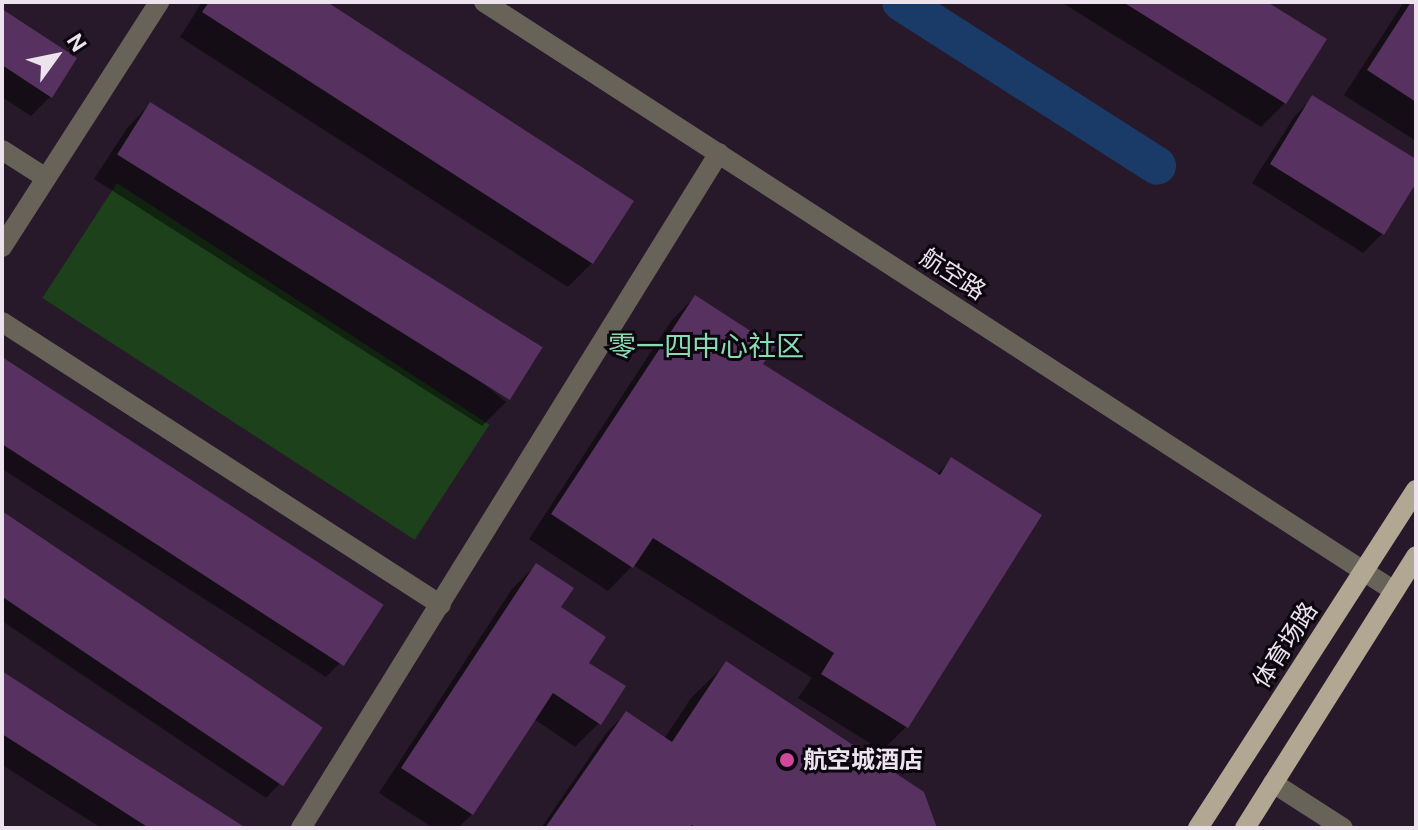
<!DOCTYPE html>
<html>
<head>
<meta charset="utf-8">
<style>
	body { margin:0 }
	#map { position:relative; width:1418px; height:830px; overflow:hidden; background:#27192a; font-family:"DM Sans","Noto Sans SC",sans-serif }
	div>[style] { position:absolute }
	.green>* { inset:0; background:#1d421b; transform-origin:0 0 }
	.shadow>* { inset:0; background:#0007 }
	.canal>* { height:38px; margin:-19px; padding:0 19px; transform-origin:19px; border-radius:19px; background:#1a3a67 }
	.building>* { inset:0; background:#57315f; transform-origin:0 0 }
	.minor>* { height:20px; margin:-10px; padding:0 10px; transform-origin:10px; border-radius:10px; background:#686359 }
	.major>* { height:20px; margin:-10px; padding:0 10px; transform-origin:10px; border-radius:10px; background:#b2a793 }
	.dots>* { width:22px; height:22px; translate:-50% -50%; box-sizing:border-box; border:4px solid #0c070e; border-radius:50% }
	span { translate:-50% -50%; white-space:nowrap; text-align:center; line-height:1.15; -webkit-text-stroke:6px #0c070e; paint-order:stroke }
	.street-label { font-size:24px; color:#ece3ee }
	.poi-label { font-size:24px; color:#ece3ee; font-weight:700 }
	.left { translate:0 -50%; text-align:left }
	.quarter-label { font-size:28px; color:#88dbb2 }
	.frame { position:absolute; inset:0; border:4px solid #ece3ee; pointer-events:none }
	.north { position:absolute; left:16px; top:16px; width:80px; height:80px; -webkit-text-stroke:6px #0c070e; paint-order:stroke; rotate:57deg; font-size:22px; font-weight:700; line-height:32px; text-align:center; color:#ece3ee }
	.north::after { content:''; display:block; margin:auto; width:28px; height:36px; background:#ece3ee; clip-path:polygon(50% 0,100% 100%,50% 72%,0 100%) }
</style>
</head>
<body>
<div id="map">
	<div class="green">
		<i style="left:117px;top:183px;width:444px;height:137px;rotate:33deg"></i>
	</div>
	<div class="shadow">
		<i style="clip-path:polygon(202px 2px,323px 2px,592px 263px,568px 287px,180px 37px)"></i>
		<i style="clip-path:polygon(1061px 2px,1263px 2px,1285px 103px,1261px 127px)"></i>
		<i style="clip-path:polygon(1404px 2px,1416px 2px,1416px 141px,1344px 95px)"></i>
		<i style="clip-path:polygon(2px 11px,50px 97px,31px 116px,2px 97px)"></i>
		<i style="clip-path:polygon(1313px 97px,1416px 162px,1416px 179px,1382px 234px,1363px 253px,1252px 183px,1294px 117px)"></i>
		<i style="clip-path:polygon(150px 104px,506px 402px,482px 426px,94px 179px,127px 128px)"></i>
		<i style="clip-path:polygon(695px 297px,761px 365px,936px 475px,951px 460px,1039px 515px,906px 727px,882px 751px,798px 698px,812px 678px,633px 565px,608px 591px,529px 539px,671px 321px)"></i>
		<i style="clip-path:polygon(2px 360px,350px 653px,326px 677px,2px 469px)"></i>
		<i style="clip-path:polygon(2px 514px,289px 774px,266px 798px,2px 621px)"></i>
		<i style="clip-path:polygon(536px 565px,587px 664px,599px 723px,575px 747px,534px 719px,472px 814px,458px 828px,433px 828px,379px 793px,512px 589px)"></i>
		<i style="clip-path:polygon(726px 664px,923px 794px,935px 828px,541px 828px,607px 732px,626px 713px,664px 739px,691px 698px)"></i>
		<i style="clip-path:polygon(2px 673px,243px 828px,101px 828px,2px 765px)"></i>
	</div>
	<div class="canal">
		<i style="left:901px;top:2px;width:304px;rotate:32.6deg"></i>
	</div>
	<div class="building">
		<i style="clip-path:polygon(209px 2px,327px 2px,634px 201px,593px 264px,202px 12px)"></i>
		<i style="clip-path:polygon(1123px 2px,1267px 2px,1327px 39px,1286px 104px)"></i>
		<i style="clip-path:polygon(1411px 2px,1416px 2px,1416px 102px,1367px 70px)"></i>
		<i style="clip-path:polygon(2px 9px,77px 58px,52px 98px,2px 65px)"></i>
		<i style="clip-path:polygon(1312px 95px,1416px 159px,1416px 183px,1384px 235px,1270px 164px)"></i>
		<i style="left:150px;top:102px;width:463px;height:62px;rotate:32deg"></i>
		<i style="clip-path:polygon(695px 295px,775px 347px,763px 364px,940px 475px,951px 457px,1042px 515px,908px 728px,821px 674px,834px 653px,653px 538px,633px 568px,551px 514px)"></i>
		<i style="left:2px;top:357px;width:455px;height:73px;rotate:33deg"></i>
		<i style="left:2px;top:511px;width:387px;height:71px;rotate:34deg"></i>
		<i style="clip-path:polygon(536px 563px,574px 588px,561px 607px,606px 637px,589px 663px,626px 686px,601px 725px,553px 693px,473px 815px,401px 768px)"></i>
		<i style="clip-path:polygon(726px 661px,924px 792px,937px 828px,696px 828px,692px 825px,690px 828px,545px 828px,626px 711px,672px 742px)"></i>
		<i style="clip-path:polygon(2px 671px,88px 727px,246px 828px,149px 828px,60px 771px,2px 734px)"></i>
	</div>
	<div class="minor">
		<i style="left:484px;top:2px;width:1084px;rotate:32.91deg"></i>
		<i style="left:2px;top:150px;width:52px;rotate:32.5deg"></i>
		<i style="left:2px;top:247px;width:291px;rotate:-57.3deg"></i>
		<i style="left:2px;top:322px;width:522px;rotate:32.81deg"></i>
		<i style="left:1273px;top:783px;width:83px;rotate:32.7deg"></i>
		<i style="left:301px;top:828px;width:794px;rotate:-58.23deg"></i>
	</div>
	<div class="major">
		<i style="left:1198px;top:828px;width:402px;rotate:-57.2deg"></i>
		<i style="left:1245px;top:828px;width:321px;rotate:-57.8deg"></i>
	</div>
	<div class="dots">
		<i style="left:787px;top:760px;background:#d1479c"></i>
	</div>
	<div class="street-label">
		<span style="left:953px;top:274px;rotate:33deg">航空路</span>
		<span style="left:1285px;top:645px;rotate:-57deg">体育场路</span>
	</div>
	<div class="poi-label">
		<span class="left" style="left:803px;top:760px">航空城酒店</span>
	</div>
	<div class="quarter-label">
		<span style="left:706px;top:347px">零一四中心社区</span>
	</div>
	<div class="frame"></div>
	<div class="north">N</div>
</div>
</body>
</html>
